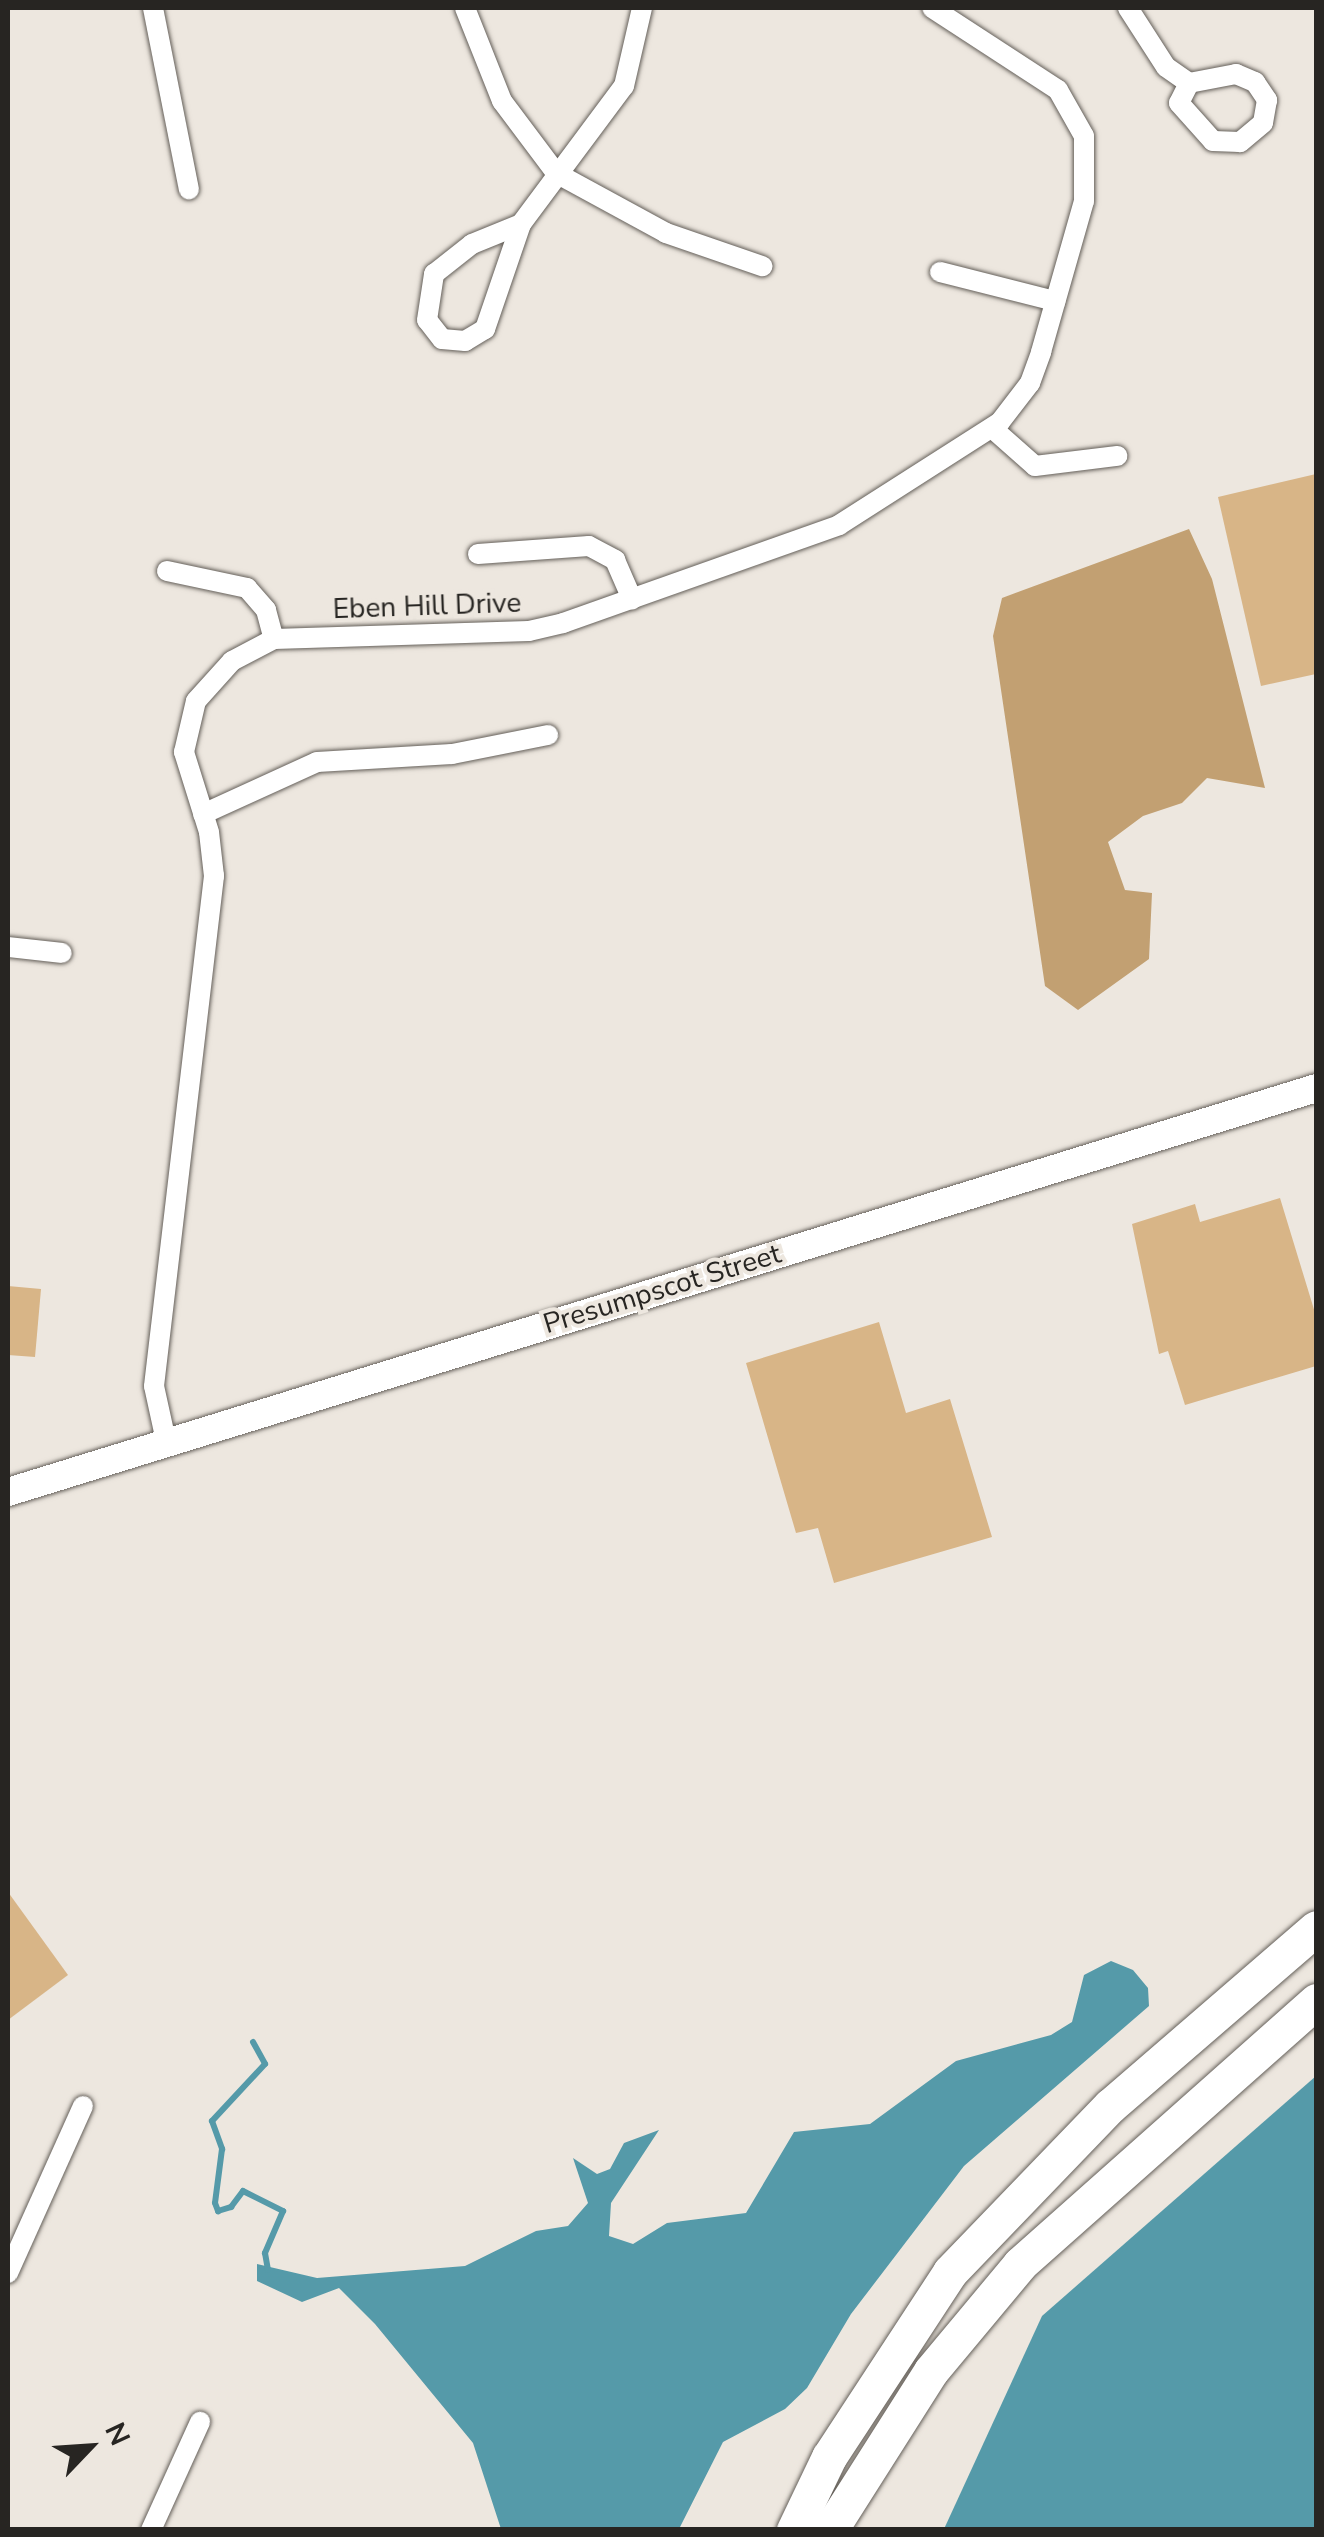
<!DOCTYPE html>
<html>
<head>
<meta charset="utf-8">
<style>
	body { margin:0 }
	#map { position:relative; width:1324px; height:2537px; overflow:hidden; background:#ede7df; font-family:"Nunito Sans",sans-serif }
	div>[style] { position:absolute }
	.forest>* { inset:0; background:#c2a072 }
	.water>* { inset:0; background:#559aa9 }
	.stream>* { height:6px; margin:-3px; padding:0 3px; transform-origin:3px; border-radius:3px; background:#559aa9 }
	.building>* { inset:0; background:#d8b587 }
	.roads { filter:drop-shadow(0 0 2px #645f59) drop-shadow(0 0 2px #645f59) }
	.street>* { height:20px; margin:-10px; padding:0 10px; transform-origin:10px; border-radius:10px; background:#fff }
	.secondary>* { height:28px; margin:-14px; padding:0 14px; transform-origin:14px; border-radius:14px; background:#fff }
	.highway>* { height:35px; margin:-17.5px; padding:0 17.5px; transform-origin:17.5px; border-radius:17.5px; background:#fff }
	span { translate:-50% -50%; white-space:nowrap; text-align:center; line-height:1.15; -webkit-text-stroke:8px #ede7df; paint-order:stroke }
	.street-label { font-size:28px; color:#272522 }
	.frame { position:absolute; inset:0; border:10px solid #272522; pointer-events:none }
	.north { position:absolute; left:40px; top:2397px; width:100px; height:100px; -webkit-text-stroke:8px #ede7df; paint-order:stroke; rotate:65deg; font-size:28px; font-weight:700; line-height:40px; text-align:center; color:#272522 }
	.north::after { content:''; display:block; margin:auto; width:35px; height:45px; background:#272522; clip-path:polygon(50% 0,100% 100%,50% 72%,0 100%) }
</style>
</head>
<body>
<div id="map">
	<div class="forest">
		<i style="clip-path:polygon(1189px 529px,1212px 579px,1265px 788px,1207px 778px,1182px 803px,1143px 816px,1108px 842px,1125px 890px,1152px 893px,1149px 959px,1078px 1010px,1045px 986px,993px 636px,1002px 598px)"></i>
	</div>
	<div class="water">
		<i style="clip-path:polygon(1111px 1961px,1133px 1970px,1148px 1988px,1149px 2006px,964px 2166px,851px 2314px,807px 2388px,785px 2409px,723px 2442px,679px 2529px,501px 2529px,473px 2443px,375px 2324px,339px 2288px,302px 2302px,257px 2281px,257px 2264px,317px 2278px,465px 2266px,536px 2231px,568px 2226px,588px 2203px,573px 2158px,597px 2174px,610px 2169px,624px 2143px,659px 2130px,611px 2203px,609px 2236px,633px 2244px,667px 2223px,746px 2213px,794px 2132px,870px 2124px,956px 2061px,1051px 2035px,1072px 2022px,1084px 1975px)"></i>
		<i style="clip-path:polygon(1316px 2076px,1316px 2529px,944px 2529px,1042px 2316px)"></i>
	</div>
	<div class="stream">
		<i style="left:253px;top:2042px;width:25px;rotate:61deg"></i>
		<i style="left:265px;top:2064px;width:78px;rotate:132.9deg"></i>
		<i style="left:212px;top:2121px;width:30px;rotate:70deg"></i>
		<i style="left:222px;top:2149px;width:54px;rotate:97.4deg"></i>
		<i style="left:215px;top:2203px;width:9px;rotate:69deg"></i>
		<i style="left:218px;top:2211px;width:14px;rotate:-17deg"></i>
		<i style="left:231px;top:2207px;width:20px;rotate:-53deg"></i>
		<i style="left:243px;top:2191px;width:45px;rotate:26.6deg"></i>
		<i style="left:283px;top:2211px;width:46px;rotate:113.2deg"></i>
		<i style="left:265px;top:2253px;width:17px;rotate:80deg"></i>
	</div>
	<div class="building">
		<i style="clip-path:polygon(1316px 474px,1316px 674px,1261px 686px,1218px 497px)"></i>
		<i style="clip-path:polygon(1280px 1198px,1316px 1316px,1316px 1366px,1185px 1405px,1168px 1351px,1159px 1354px,1132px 1224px,1195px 1204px,1200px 1222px)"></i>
		<i style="clip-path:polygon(8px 1286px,41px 1289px,35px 1357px,8px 1355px)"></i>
		<i style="clip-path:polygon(879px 1322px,906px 1413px,950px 1399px,992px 1537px,834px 1583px,818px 1528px,796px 1533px,746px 1363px)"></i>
		<i style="clip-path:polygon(8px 1892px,68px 1975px,8px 2020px)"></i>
	</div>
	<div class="roads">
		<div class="street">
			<i style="left:153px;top:8px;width:185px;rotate:78.8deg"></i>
			<i style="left:465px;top:8px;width:100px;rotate:68.3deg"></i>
			<i style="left:502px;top:101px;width:90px;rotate:53.1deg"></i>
			<i style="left:556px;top:173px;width:125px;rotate:28.6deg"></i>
			<i style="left:666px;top:233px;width:102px;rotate:19deg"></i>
			<i style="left:1128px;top:8px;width:70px;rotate:57.2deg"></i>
			<i style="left:1166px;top:67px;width:28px;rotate:35deg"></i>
			<i style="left:1236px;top:74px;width:21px;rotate:23deg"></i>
			<i style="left:1255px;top:82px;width:22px;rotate:56deg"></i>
			<i style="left:1267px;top:100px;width:23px;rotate:100deg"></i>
			<i style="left:1263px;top:123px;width:30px;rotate:140deg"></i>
			<i style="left:1240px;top:142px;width:27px;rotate:-178deg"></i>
			<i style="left:1213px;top:141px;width:51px;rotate:-131.8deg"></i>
			<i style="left:1179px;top:103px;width:22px;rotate:-63deg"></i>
			<i style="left:1189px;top:83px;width:48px;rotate:-10.8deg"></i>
			<i style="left:521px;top:224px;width:111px;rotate:108.9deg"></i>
			<i style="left:485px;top:329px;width:23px;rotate:149deg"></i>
			<i style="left:465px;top:341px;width:23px;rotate:-175deg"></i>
			<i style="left:442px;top:339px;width:24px;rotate:-128deg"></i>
			<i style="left:427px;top:320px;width:47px;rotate:-81.3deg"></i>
			<i style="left:434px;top:274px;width:48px;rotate:-38.3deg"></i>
			<i style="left:472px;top:244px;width:53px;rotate:-22.2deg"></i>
			<i style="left:521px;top:224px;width:172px;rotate:-53.3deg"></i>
			<i style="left:624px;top:86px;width:80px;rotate:-77deg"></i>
			<i style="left:940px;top:272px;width:119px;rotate:14.2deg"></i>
			<i style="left:992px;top:428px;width:57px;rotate:41.5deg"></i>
			<i style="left:1035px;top:466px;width:83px;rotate:-7deg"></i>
			<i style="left:478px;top:554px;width:111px;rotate:-4.1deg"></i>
			<i style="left:589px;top:546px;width:30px;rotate:28deg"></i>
			<i style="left:615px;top:560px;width:43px;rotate:66.4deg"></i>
			<i style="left:167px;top:571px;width:82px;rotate:12deg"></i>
			<i style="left:247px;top:588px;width:29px;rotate:49deg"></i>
			<i style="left:266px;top:610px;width:30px;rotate:75deg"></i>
			<i style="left:203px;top:814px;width:125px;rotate:-24.5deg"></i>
			<i style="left:317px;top:762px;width:135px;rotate:-3.4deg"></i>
			<i style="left:452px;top:754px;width:98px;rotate:-11.2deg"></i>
			<i style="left:8px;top:947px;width:54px;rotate:6.3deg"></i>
			<i style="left:166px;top:1441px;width:56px;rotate:-102.3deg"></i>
			<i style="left:154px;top:1386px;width:514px;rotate:-83.29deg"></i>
			<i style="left:214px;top:876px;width:44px;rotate:-96.5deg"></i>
			<i style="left:209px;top:832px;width:84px;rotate:-107.4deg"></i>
			<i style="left:184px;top:752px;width:52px;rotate:-76.8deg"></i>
			<i style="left:196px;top:701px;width:54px;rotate:-48deg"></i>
			<i style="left:232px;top:661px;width:47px;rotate:-27.6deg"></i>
			<i style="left:274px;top:639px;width:255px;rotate:-1.8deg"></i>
			<i style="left:529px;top:631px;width:35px;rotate:-13deg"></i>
			<i style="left:563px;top:623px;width:293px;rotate:-19.5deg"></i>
			<i style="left:839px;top:525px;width:191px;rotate:-32.6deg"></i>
			<i style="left:1000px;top:422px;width:49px;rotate:-52.4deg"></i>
			<i style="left:1030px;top:383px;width:33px;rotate:-70deg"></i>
			<i style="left:1041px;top:352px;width:157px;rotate:-74.1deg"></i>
			<i style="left:1084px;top:201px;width:65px;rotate:-90deg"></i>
			<i style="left:1084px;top:136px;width:53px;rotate:-119.5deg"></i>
			<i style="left:1058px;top:90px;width:150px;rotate:-146.9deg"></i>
			<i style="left:8px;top:2273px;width:183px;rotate:-65.8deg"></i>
			<i style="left:151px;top:2530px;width:119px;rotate:-65.6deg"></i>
		</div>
		<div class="secondary">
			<i style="left:8px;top:1492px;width:1369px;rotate:-17.16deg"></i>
		</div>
		<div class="highway">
			<i style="left:794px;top:2530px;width:81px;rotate:-64.4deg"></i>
			<i style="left:829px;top:2457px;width:221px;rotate:-56.8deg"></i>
			<i style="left:950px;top:2272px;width:231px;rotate:-46.1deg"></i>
			<i style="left:1110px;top:2106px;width:272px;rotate:-40.8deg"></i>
			<i style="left:830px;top:2530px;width:188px;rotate:-57.6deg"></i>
			<i style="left:931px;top:2371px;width:139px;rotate:-50.2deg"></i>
			<i style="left:1020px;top:2264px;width:396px;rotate:-41.6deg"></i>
		</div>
	</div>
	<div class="street-label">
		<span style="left:427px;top:606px;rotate:-2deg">Eben Hill Drive</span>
		<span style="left:662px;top:1289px;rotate:-17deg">Presumpscot Street</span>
	</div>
	<div class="frame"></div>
	<div class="north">N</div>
</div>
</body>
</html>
